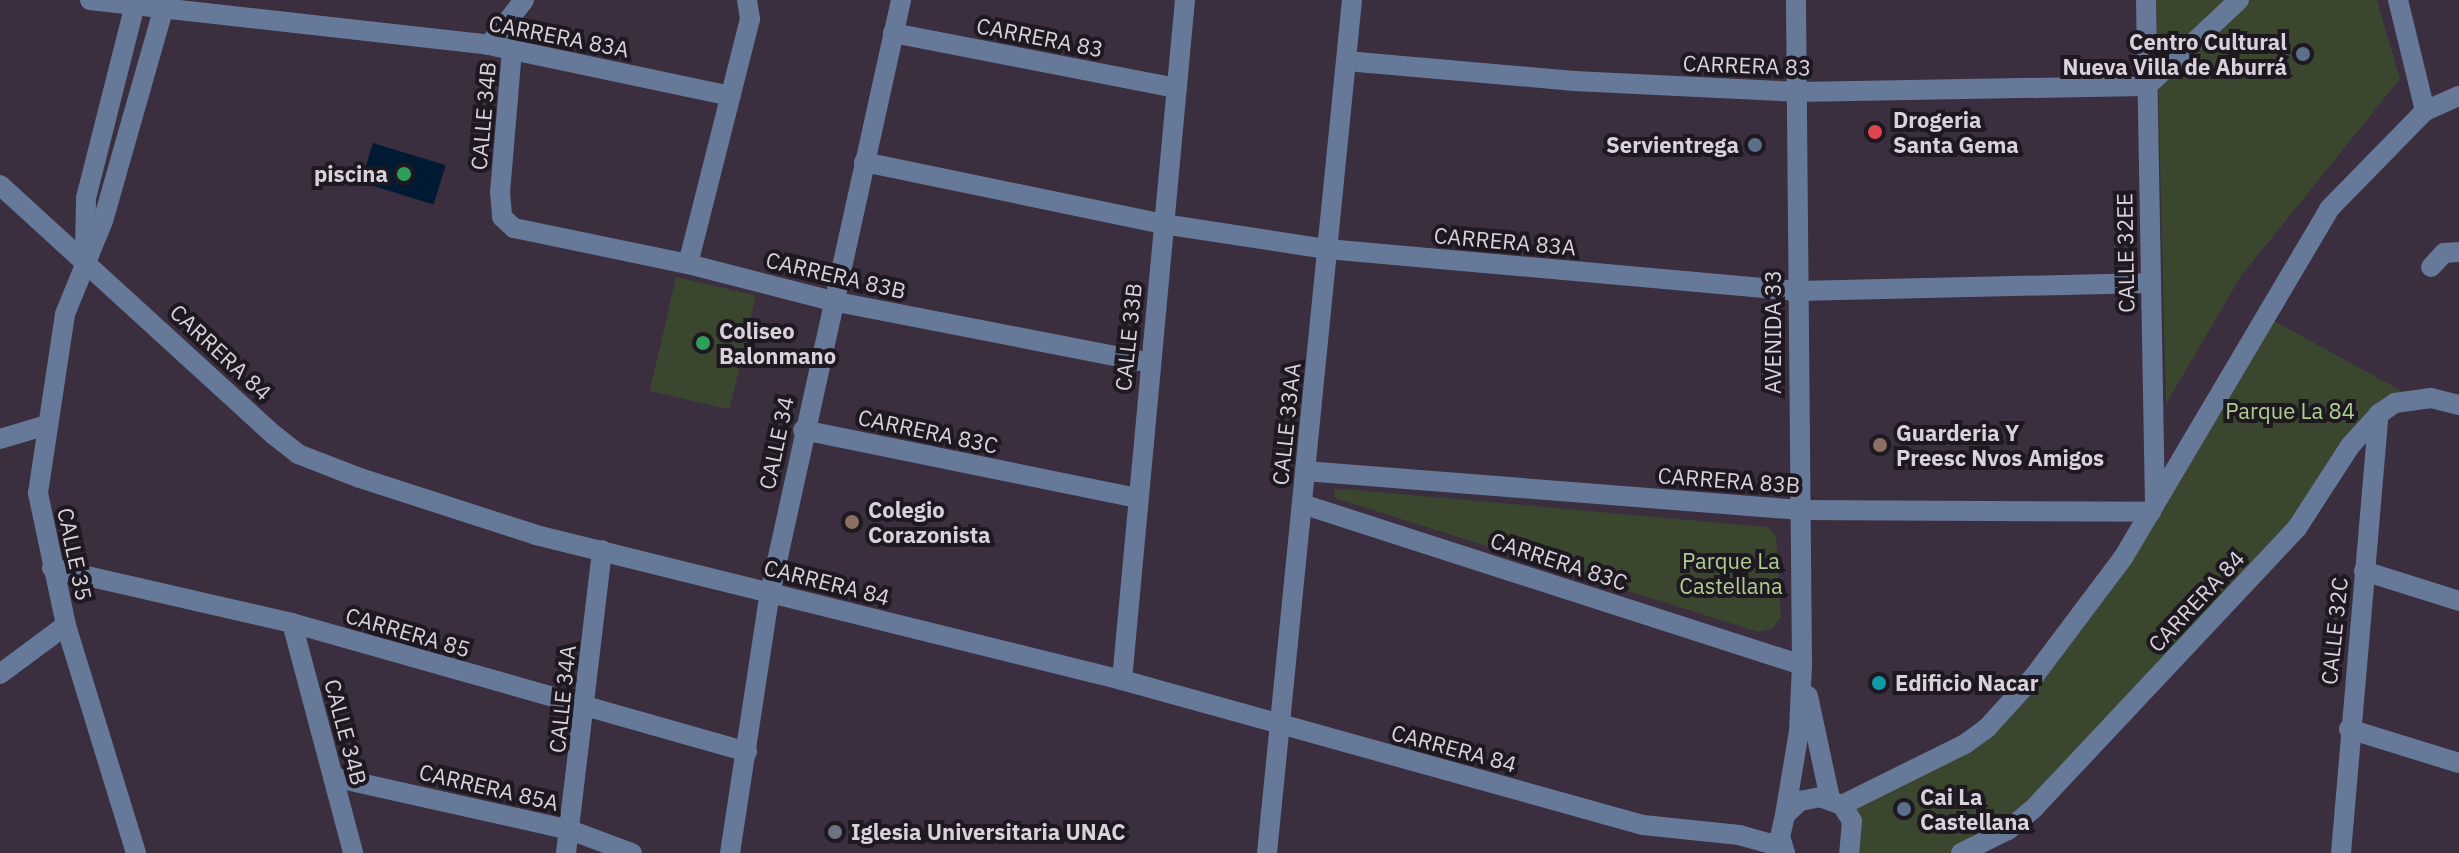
<!DOCTYPE html>
<html>
<head>
<meta charset="utf-8">
<style>
	body { margin:0 }
	#map { position:relative; width:2459px; height:853px; overflow:hidden; background:#3a2e3f; font-family:"IBM Plex Sans",sans-serif }
	div>[style] { position:absolute }
	.green>* { inset:0; background:#3a462e; transform-origin:0 0 }
	.water>* { inset:0; background:#001a33; transform-origin:0 0 }
	.minor>* { height:20px; margin:-10px; padding:0 10px; transform-origin:10px; border-radius:10px; background:#667999 }
	.dots>* { width:22px; height:22px; translate:-50% -50%; box-sizing:border-box; border:4px solid #1e1920; border-radius:50% }
	span { translate:-50% -50%; white-space:nowrap; text-align:center; line-height:1.15; -webkit-text-stroke:8px #1e1920; paint-order:stroke }
	.street-label { font-size:22px; color:#d9d1dc }
	.poi-label { font-size:22px; color:#d9d1dc; font-weight:700 }
	.right { translate:-100% -50%; text-align:right }
	.left { translate:0 -50%; text-align:left }
	.park-label { font-size:22px; color:#afce90 }
</style>
</head>
<body>
<div id="map">
	<div class="green">
		<i style="clip-path:polygon(2156px 0,2377px 0,2400px 79px,2241px 276px,2166px 404px)"></i>
		<i style="left:676px;top:277px;width:82px;height:117px;rotate:13deg"></i>
		<i style="clip-path:polygon(2265px 316px,2418px 400px,2395px 403px,2297px 528px,1987px 842px,1948px 853px,1848px 853px,1842px 805px,1987px 728px,2123px 558px)"></i>
		<i style="clip-path:polygon(1344px 489px,1767px 527px,1776px 536px,1781px 617px,1772px 629px,1758px 632px,1335px 498px,1334px 490px)"></i>
	</div>
	<div class="water">
		<i style="left:373px;top:143px;width:76px;height:41px;rotate:17deg"></i>
	</div>
	<div class="minor">
		<i style="left:90px;top:0;width:402px;rotate:6.4deg"></i>
		<i style="left:489px;top:45px;width:247px;rotate:11.9deg"></i>
		<i style="left:2146px;top:0;width:504px;rotate:88.98deg"></i>
		<i style="left:2398px;top:0;width:114px;rotate:76.3deg"></i>
		<i style="left:893px;top:33px;width:289px;rotate:11deg"></i>
		<i style="left:489px;top:45px;width:57px;rotate:-52.1deg"></i>
		<i style="left:512px;top:50px;width:143px;rotate:94.8deg"></i>
		<i style="left:500px;top:192px;width:25px;rotate:85deg"></i>
		<i style="left:502px;top:217px;width:16px;rotate:43deg"></i>
		<i style="left:514px;top:228px;width:178px;rotate:11.7deg"></i>
		<i style="left:688px;top:264px;width:149px;rotate:14.4deg"></i>
		<i style="left:832px;top:301px;width:324px;rotate:11deg"></i>
		<i style="left:1346px;top:61px;width:229px;rotate:5deg"></i>
		<i style="left:1574px;top:81px;width:223px;rotate:2.8deg"></i>
		<i style="left:1797px;top:92px;width:350px;rotate:-1deg"></i>
		<i style="left:2147px;top:86px;width:126px;rotate:-43.1deg"></i>
		<i style="left:864px;top:162px;width:305px;rotate:11.7deg"></i>
		<i style="left:1163px;top:224px;width:166px;rotate:8.7deg"></i>
		<i style="left:1327px;top:249px;width:472px;rotate:5.1deg"></i>
		<i style="left:1797px;top:291px;width:352px;rotate:-1.3deg"></i>
		<i style="left:0;top:185px;width:371px;rotate:42.4deg"></i>
		<i style="left:274px;top:435px;width:31px;rotate:38deg"></i>
		<i style="left:298px;top:454px;width:66px;rotate:21.2deg"></i>
		<i style="left:360px;top:478px;width:185px;rotate:17.9deg"></i>
		<i style="left:536px;top:535px;width:604px;rotate:13.9deg"></i>
		<i style="left:1122px;top:680px;width:541px;rotate:15.55deg"></i>
		<i style="left:1643px;top:825px;width:97px;rotate:5.9deg"></i>
		<i style="left:1739px;top:835px;width:45px;rotate:15.6deg"></i>
		<i style="left:85px;top:252px;width:54px;rotate:-88.9deg"></i>
		<i style="left:86px;top:198px;width:204px;rotate:-75.8deg"></i>
		<i style="left:688px;top:264px;width:253px;rotate:-75.8deg"></i>
		<i style="left:750px;top:19px;width:19px;rotate:-99deg"></i>
		<i style="left:2431px;top:267px;width:19px;rotate:-47deg"></i>
		<i style="left:2444px;top:253px;width:15px;rotate:-4deg"></i>
		<i style="left:803px;top:430px;width:341px;rotate:11.5deg"></i>
		<i style="left:0;top:439px;width:46px;rotate:-16.5deg"></i>
		<i style="left:1305px;top:471px;width:495px;rotate:4.5deg"></i>
		<i style="left:1798px;top:510px;width:353px;rotate:0.3deg"></i>
		<i style="left:1302px;top:504px;width:525px;rotate:17.85deg"></i>
		<i style="left:52px;top:568px;width:246px;rotate:12.9deg"></i>
		<i style="left:292px;top:623px;width:473px;rotate:15.8deg"></i>
		<i style="left:2364px;top:571px;width:100px;rotate:17.5deg"></i>
		<i style="left:292px;top:623px;width:238px;rotate:75.1deg"></i>
		<i style="left:0;top:674px;width:82px;rotate:-36.6deg"></i>
		<i style="left:1122px;top:680px;width:683px;rotate:-84.71deg"></i>
		<i style="left:1808px;top:696px;width:105px;rotate:77.9deg"></i>
		<i style="left:2349px;top:729px;width:115px;rotate:17.2deg"></i>
		<i style="left:333px;top:777px;width:243px;rotate:12.6deg"></i>
		<i style="left:570px;top:830px;width:66px;rotate:20.4deg"></i>
		<i style="left:1842px;top:805px;width:137px;rotate:-26.4deg"></i>
		<i style="left:1965px;top:744px;width:27px;rotate:-36deg"></i>
		<i style="left:1987px;top:728px;width:72px;rotate:-47.8deg"></i>
		<i style="left:2035px;top:675px;width:146px;rotate:-53.1deg"></i>
		<i style="left:2123px;top:558px;width:405px;rotate:-59.4deg"></i>
		<i style="left:2329px;top:209px;width:137px;rotate:-45.6deg"></i>
		<i style="left:2425px;top:111px;width:37px;rotate:-24deg"></i>
		<i style="left:1785px;top:815px;width:85px;rotate:-80.5deg"></i>
		<i style="left:1799px;top:731px;width:66px;rotate:-87.4deg"></i>
		<i style="left:1802px;top:665px;width:665px;rotate:-90.52deg"></i>
		<i style="left:136px;top:853px;width:239px;rotate:-107.1deg"></i>
		<i style="left:66px;top:625px;width:135px;rotate:-102deg"></i>
		<i style="left:38px;top:493px;width:181px;rotate:-81.4deg"></i>
		<i style="left:65px;top:314px;width:100px;rotate:-67.8deg"></i>
		<i style="left:103px;top:221px;width:230px;rotate:-74.1deg"></i>
		<i style="left:566px;top:853px;width:305px;rotate:-83.2deg"></i>
		<i style="left:730px;top:853px;width:263px;rotate:-81.3deg"></i>
		<i style="left:770px;top:593px;width:607px;rotate:-77.54deg"></i>
		<i style="left:1267px;top:853px;width:857px;rotate:-84.31deg"></i>
		<i style="left:1785px;top:853px;width:17px;rotate:-107deg"></i>
		<i style="left:1780px;top:837px;width:23px;rotate:-77deg"></i>
		<i style="left:1785px;top:815px;width:21px;rotate:-43deg"></i>
		<i style="left:1800px;top:801px;width:20px;rotate:-11deg"></i>
		<i style="left:1820px;top:797px;width:23px;rotate:20deg"></i>
		<i style="left:1842px;top:805px;width:19px;rotate:58deg"></i>
		<i style="left:1852px;top:821px;width:32px;rotate:95deg"></i>
		<i style="left:1961px;top:853px;width:52px;rotate:-26.1deg"></i>
		<i style="left:2008px;top:830px;width:35px;rotate:-40deg"></i>
		<i style="left:2035px;top:807px;width:383px;rotate:-46.8deg"></i>
		<i style="left:2297px;top:528px;width:98px;rotate:-57.1deg"></i>
		<i style="left:2350px;top:446px;width:43px;rotate:-47.8deg"></i>
		<i style="left:2379px;top:414px;width:19px;rotate:-35deg"></i>
		<i style="left:2395px;top:403px;width:36px;rotate:-8deg"></i>
		<i style="left:2431px;top:398px;width:29px;rotate:14deg"></i>
		<i style="left:2341px;top:853px;width:441px;rotate:-85.1deg"></i>
	</div>
	<div class="dots">
		<i style="left:2303px;top:54px;background:#5c6f8a"></i>
		<i style="left:1875px;top:132px;background:#e0444e"></i>
		<i style="left:1755px;top:145px;background:#5c6f8a"></i>
		<i style="left:404px;top:174px;background:#2e9e5b"></i>
		<i style="left:703px;top:343px;background:#2e9e5b"></i>
		<i style="left:1880px;top:445px;background:#8d6e63"></i>
		<i style="left:852px;top:522px;background:#8d6e63"></i>
		<i style="left:1879px;top:683px;background:#0f9aa8"></i>
		<i style="left:1904px;top:809px;background:#5c6f8a"></i>
		<i style="left:835px;top:832px;background:#6b7280"></i>
	</div>
	<div class="street-label">
		<span style="left:559px;top:36px;rotate:11deg">CARRERA 83A</span>
		<span style="left:1040px;top:37px;rotate:11deg">CARRERA 83</span>
		<span style="left:1747px;top:65px;rotate:2deg">CARRERA 83</span>
		<span style="left:483px;top:116px;rotate:-85deg">CALLE 34B</span>
		<span style="left:1505px;top:241px;rotate:5deg">CARRERA 83A</span>
		<span style="left:2125px;top:253px;rotate:-91deg">CALLE 32EE</span>
		<span style="left:836px;top:275px;rotate:13deg">CARRERA 83B</span>
		<span style="left:1773px;top:332px;rotate:-90deg">AVENIDA 33</span>
		<span style="left:1128px;top:337px;rotate:-84deg">CALLE 33B</span>
		<span style="left:221px;top:352px;rotate:43deg">CARRERA 84</span>
		<span style="left:1286px;top:424px;rotate:-84deg">CALLE 33AA</span>
		<span style="left:928px;top:431px;rotate:12deg">CARRERA 83C</span>
		<span style="left:776px;top:443px;rotate:-78deg">CALLE 34</span>
		<span style="left:1729px;top:480px;rotate:4deg">CARRERA 83B</span>
		<span style="left:75px;top:554px;rotate:78deg">CALLE 35</span>
		<span style="left:1559px;top:561px;rotate:18deg">CARRERA 83C</span>
		<span style="left:827px;top:582px;rotate:14deg">CARRERA 84</span>
		<span style="left:2196px;top:601px;rotate:-47deg">CARRERA 84</span>
		<span style="left:2334px;top:631px;rotate:-84deg">CALLE 32C</span>
		<span style="left:408px;top:632px;rotate:16deg">CARRERA 85</span>
		<span style="left:562px;top:699px;rotate:-84deg">CALLE 34A</span>
		<span style="left:346px;top:732px;rotate:75deg">CALLE 34B</span>
		<span style="left:1454px;top:748px;rotate:15deg">CARRERA 84</span>
		<span style="left:489px;top:787px;rotate:13deg">CARRERA 85A</span>
	</div>
	<div class="poi-label">
		<span class="right" style="left:2287px;top:54px">Centro Cultural<br>Nueva Villa de Aburrá</span>
		<span class="left" style="left:1893px;top:132px">Drogeria<br>Santa Gema</span>
		<span class="right" style="left:1739px;top:145px">Servientrega</span>
		<span class="right" style="left:388px;top:174px">piscina</span>
		<span class="left" style="left:719px;top:343px">Coliseo<br>Balonmano</span>
		<span class="left" style="left:1896px;top:445px">Guarderia Y<br>Preesc Nvos Amigos</span>
		<span class="left" style="left:868px;top:522px">Colegio<br>Corazonista</span>
		<span class="left" style="left:1895px;top:683px">Edificio Nacar</span>
		<span class="left" style="left:1920px;top:809px">Cai La<br>Castellana</span>
		<span class="left" style="left:851px;top:832px">Iglesia Universitaria UNAC</span>
	</div>
	<div class="park-label">
		<span style="left:2290px;top:411px">Parque La 84</span>
		<span style="left:1731px;top:573px">Parque La<br>Castellana</span>
	</div>
</div>
</body>
</html>
